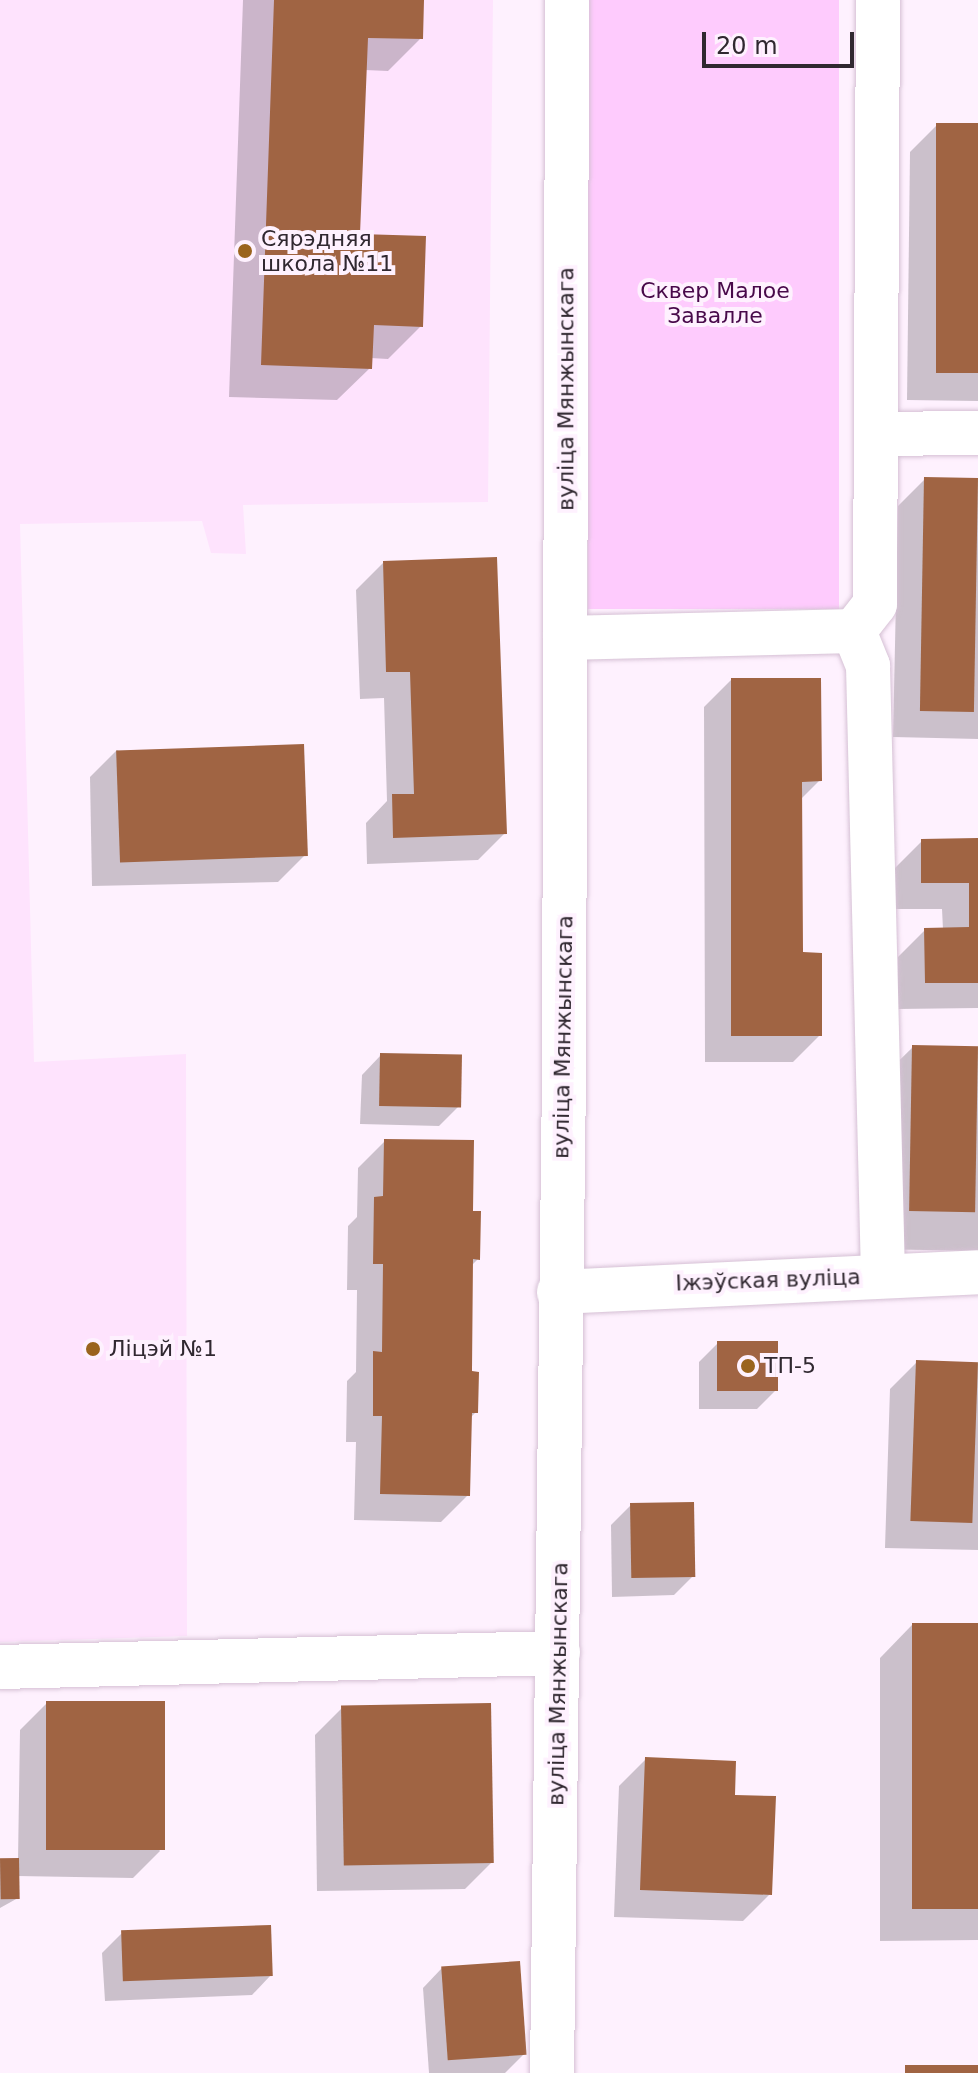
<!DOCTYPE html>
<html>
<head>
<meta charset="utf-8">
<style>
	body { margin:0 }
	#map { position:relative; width:978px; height:2073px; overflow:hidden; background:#fef1fe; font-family:"DejaVu Sans",sans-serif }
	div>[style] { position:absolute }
	.built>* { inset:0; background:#fee3fd }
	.green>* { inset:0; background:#fecbfd; transform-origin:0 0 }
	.shadow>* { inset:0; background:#0003 }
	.building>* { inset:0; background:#a06443; transform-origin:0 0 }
	.roads { filter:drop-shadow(0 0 2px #d5c0d4) drop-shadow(0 0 2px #d5c0d4) }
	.minor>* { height:44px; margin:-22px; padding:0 22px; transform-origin:22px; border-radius:22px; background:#fff }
	.dots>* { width:22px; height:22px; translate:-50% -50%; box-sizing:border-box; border:4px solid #fef1fe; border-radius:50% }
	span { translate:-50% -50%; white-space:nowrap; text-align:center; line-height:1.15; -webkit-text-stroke:8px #fef1fe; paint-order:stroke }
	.poi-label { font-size:22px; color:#302830 }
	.left { translate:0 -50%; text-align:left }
	.park-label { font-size:22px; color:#48094a }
	.street-label { font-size:22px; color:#302830 }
	.scale { position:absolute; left:702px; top:32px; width:152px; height:36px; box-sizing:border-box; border:4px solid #302830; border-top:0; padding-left:10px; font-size:24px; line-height:28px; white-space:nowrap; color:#302830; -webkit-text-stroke:6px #fef1fe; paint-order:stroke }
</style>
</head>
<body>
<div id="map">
	<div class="built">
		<i style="clip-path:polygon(0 0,493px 0,488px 502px,243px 505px,246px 554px,211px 553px,202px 521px,20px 524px,34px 1062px,186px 1054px,187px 1636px,0 1642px)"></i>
	</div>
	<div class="green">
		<i style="left:588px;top:0;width:251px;height:609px"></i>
	</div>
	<div class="shadow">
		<i style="clip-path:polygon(243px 0,422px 0,421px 38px,388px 71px,365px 70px,358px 236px,421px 326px,388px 359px,370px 358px,370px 368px,337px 400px,229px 397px)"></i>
		<i style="clip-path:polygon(937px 125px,978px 125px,978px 401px,907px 400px,910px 152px)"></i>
		<i style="clip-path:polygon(925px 479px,978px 480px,978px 739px,893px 737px,898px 506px)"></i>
		<i style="clip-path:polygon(383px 563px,505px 833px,478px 860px,367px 864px,366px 823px,387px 801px,384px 698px,360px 699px,356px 590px)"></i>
		<i style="clip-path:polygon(731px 680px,820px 780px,800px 800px,801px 953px,820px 1035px,793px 1062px,705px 1062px,704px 707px)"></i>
		<i style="clip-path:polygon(117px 750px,305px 855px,278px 882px,92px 886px,90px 777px)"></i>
		<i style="clip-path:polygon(978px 840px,978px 1008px,898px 1009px,898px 957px,925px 930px,943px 930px,942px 909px,895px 909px,895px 868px,922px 841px)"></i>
		<i style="clip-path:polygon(913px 1047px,978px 1048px,978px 1251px,870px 1249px,873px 1086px)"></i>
		<i style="clip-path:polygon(381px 1055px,458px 1107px,439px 1126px,360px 1124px,362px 1075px)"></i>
		<i style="clip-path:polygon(385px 1141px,478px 1259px,471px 1266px,470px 1373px,476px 1412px,469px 1419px,468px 1495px,441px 1522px,354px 1520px,356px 1442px,346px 1442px,347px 1381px,356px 1372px,357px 1290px,347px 1290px,348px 1226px,357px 1217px,358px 1168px)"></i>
		<i style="clip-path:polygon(718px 1343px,776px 1390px,757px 1409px,699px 1409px,699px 1362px)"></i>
		<i style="clip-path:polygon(917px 1362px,978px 1364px,978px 1550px,885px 1548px,890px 1389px)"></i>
		<i style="clip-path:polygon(631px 1505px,693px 1576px,674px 1595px,612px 1597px,611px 1525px)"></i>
		<i style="clip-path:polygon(912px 1625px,978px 1625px,978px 1940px,880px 1941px,880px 1658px)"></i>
		<i style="clip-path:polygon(47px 1703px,160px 1851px,133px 1878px,17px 1876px,18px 1898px,0 1908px,0 1861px,18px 1860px,20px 1730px)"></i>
		<i style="clip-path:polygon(342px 1708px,492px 1862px,465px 1889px,317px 1891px,315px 1735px)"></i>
		<i style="clip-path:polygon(646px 1759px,733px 1797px,770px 1894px,743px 1921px,614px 1917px,619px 1786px)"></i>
		<i style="clip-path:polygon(122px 1933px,271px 1975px,252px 1995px,105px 2001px,102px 1953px)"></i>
		<i style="clip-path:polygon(442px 1968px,524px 2054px,505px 2073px,429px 2073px,423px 1988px)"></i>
	</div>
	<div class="building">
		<i style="clip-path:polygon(274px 0,424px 0,423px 39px,368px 38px,360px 234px,426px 236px,423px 327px,374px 325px,372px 369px,261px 365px)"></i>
		<i style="left:936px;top:123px;width:42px;height:250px"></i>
		<i style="left:924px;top:477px;width:54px;height:234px;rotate:1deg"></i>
		<i style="clip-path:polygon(497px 557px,507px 834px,393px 838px,392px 794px,414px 794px,410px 672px,386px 672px,383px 561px)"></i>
		<i style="clip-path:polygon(731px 678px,821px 678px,822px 781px,802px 782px,803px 952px,822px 953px,822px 1036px,731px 1036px)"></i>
		<i style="left:304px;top:744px;width:112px;height:188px;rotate:88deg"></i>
		<i style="clip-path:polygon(978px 838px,978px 983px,925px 983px,924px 928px,969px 927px,969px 883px,921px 883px,921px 839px)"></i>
		<i style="left:912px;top:1045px;width:66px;height:166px;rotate:1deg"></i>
		<i style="left:380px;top:1053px;width:82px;height:53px;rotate:1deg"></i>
		<i style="clip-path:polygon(384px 1139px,474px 1140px,473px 1211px,481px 1211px,480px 1260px,473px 1259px,472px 1371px,479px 1372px,478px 1413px,472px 1413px,470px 1496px,380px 1494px,382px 1416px,373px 1416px,373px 1351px,382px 1352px,383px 1264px,373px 1264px,374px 1197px,383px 1196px)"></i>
		<i style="left:717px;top:1341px;width:61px;height:50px"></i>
		<i style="left:916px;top:1360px;width:62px;height:161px;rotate:2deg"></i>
		<i style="left:694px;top:1502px;width:75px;height:64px;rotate:89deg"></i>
		<i style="left:912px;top:1623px;width:66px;height:286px"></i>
		<i style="left:46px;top:1701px;width:119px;height:149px"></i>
		<i style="left:491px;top:1703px;width:160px;height:150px;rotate:89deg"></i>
		<i style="clip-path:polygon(645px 1757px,736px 1761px,735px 1795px,776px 1796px,772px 1895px,640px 1890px)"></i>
		<i style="left:19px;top:1858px;width:41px;height:19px;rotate:89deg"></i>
		<i style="left:271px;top:1925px;width:51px;height:150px;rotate:88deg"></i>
		<i style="left:520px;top:1961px;width:94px;height:79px;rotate:86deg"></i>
		<i style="left:905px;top:2065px;width:73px;height:8px"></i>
	</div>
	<div class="roads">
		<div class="minor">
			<i style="left:876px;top:434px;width:102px;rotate:-0.6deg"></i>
			<i style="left:854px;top:631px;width:38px;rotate:68deg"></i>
			<i style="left:868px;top:666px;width:610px;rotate:88.59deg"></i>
			<i style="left:854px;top:631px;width:34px;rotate:-52deg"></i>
			<i style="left:875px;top:604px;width:604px;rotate:-89.72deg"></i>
			<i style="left:565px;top:638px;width:289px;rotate:-1.4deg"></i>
			<i style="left:559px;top:1292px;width:419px;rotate:-2.7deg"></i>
			<i style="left:0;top:1667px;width:558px;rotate:-1.44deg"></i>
			<i style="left:552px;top:2073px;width:990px;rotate:-89.31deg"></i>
			<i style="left:564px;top:1083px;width:1083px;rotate:-89.84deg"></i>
		</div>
	</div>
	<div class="dots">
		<i style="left:245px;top:251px;background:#9a641d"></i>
		<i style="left:93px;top:1349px;background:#9a641d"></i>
		<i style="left:748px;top:1366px;background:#9a641d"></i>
	</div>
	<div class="poi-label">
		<span class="left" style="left:261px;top:251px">Сярэдняя<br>школа №11</span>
		<span class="left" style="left:109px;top:1349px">Ліцэй №1</span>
		<span class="left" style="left:764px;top:1366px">ТП-5</span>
	</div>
	<div class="park-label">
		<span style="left:715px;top:303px">Сквер Малое<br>Завалле</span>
	</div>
	<div class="street-label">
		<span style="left:566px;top:389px;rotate:-90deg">вуліца Мянжынскага</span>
		<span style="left:563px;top:1037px;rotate:-89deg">вуліца Мянжынскага</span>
		<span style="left:768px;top:1280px;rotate:-2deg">Іжэўская вуліца</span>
		<span style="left:558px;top:1684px;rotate:-89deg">вуліца Мянжынскага</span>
	</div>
	<div class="scale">20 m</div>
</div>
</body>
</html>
